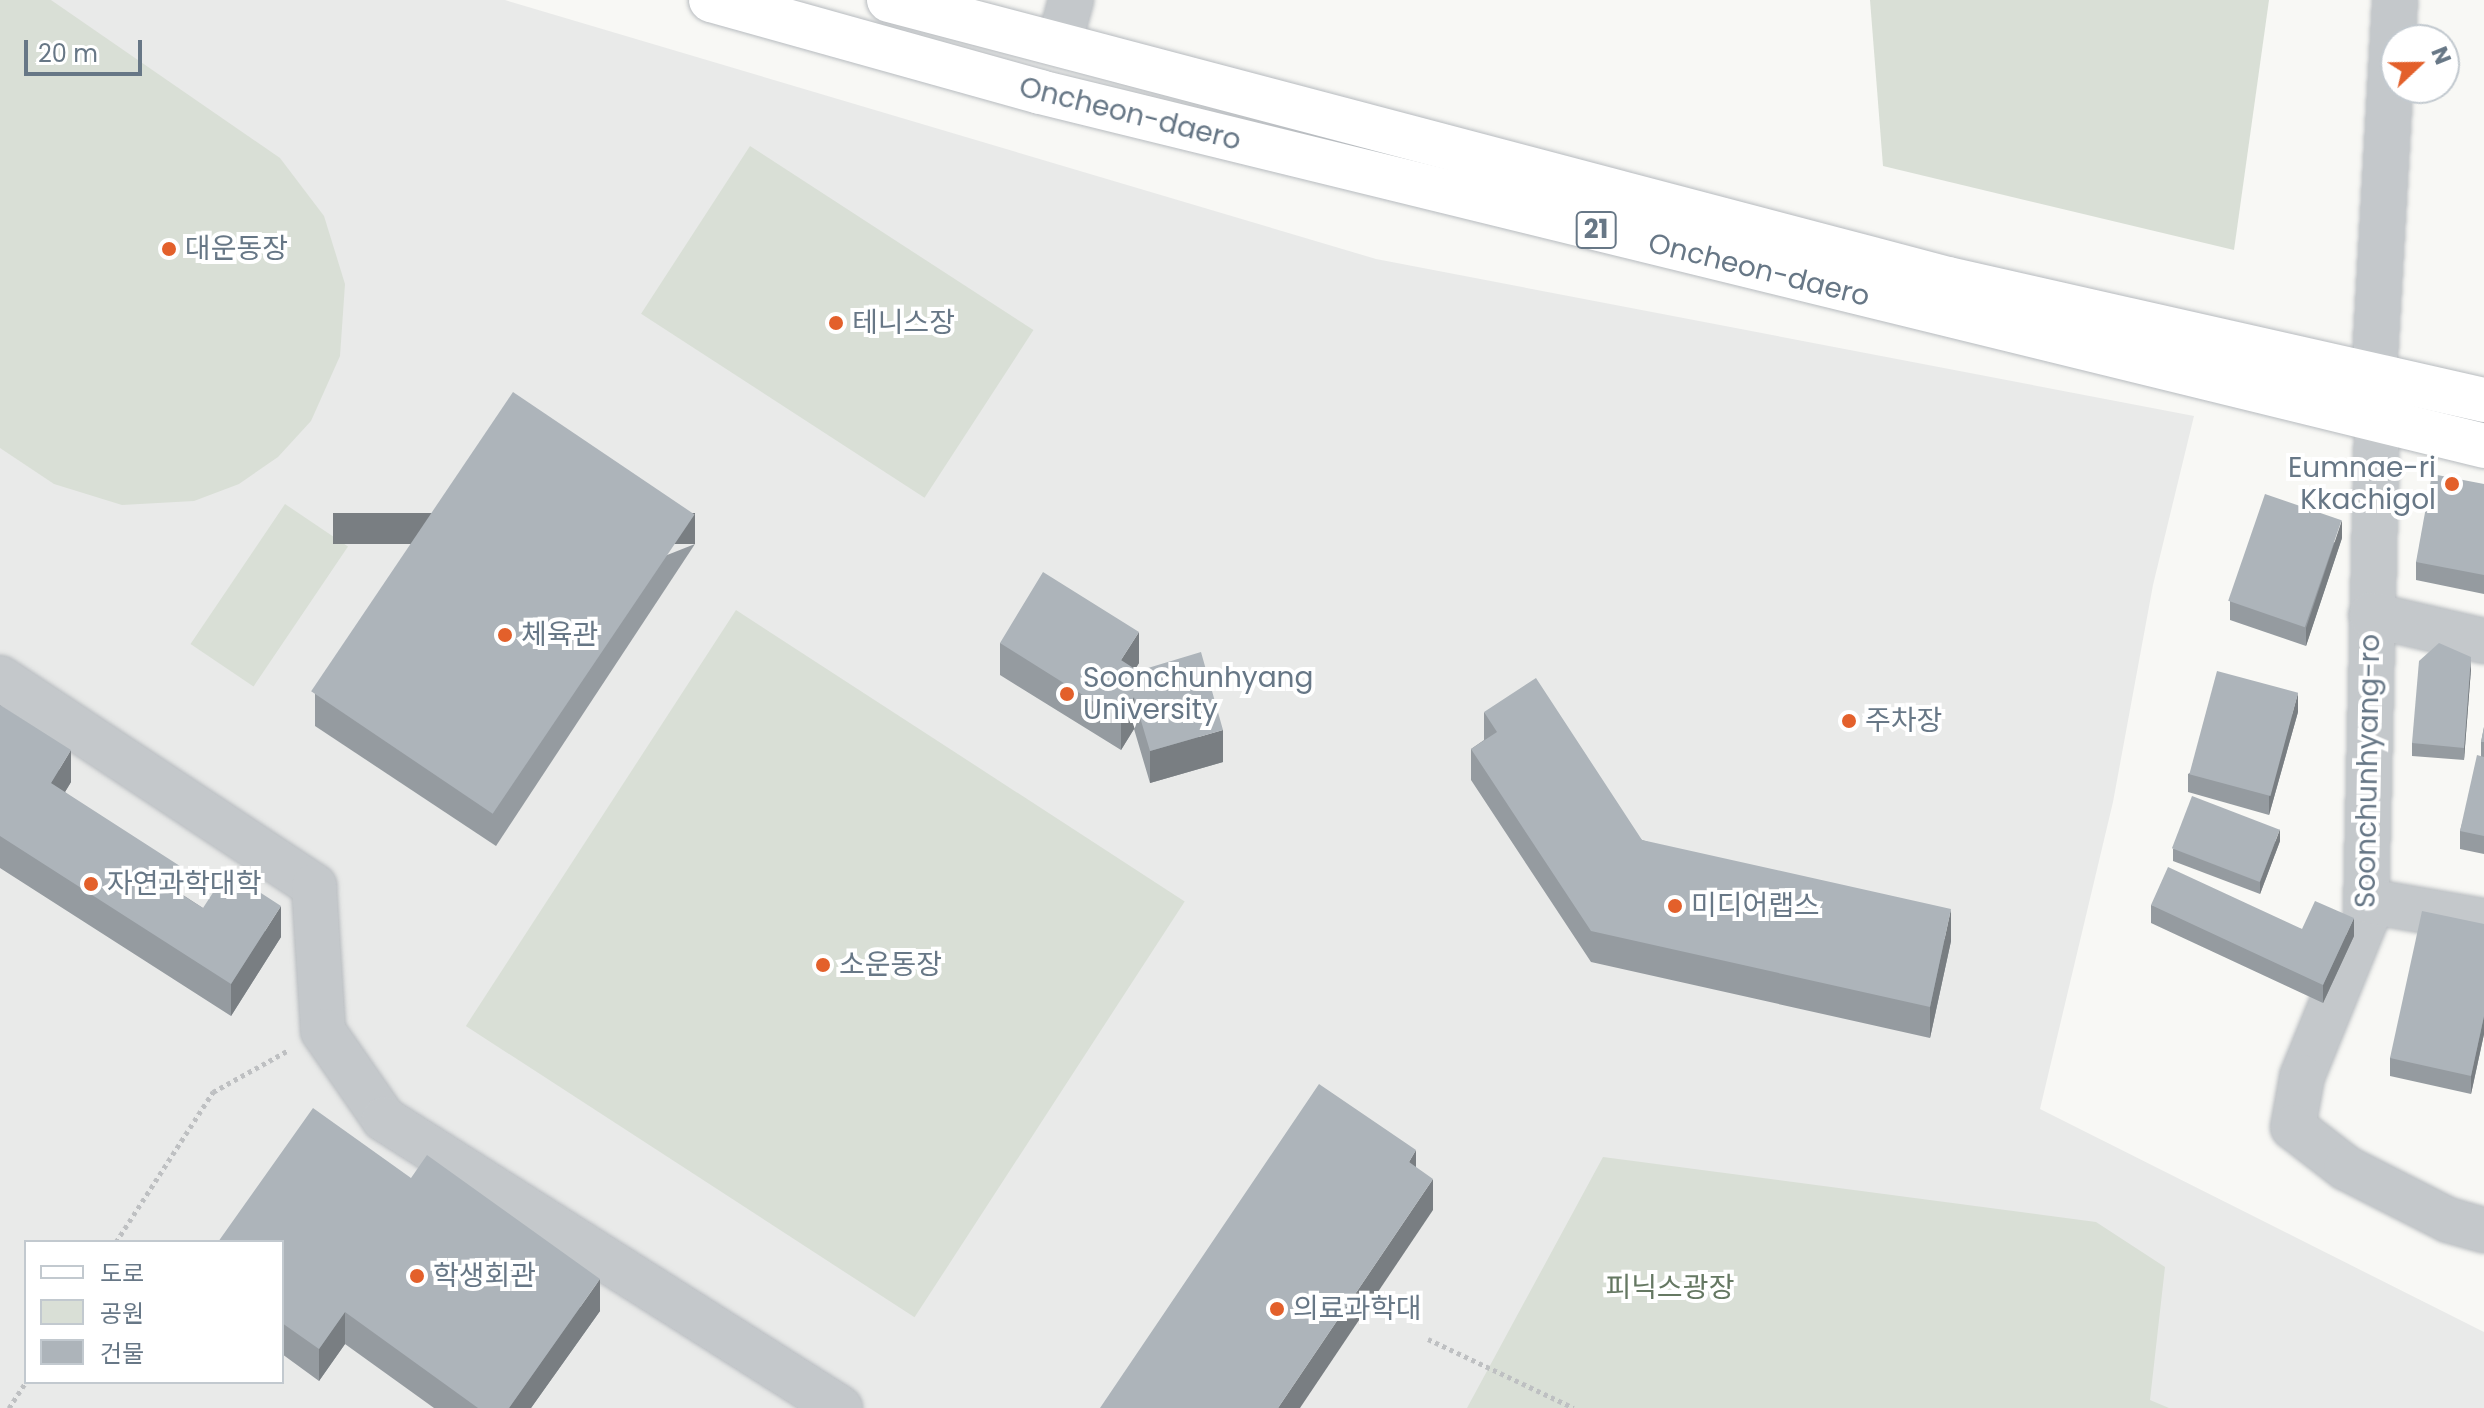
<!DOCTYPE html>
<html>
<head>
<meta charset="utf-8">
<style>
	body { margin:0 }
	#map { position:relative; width:2484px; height:1408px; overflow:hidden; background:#f8f8f5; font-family:Poppins,"Noto Sans KR",sans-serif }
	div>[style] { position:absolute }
	.built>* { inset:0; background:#e9eae9 }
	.green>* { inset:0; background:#d9dfd6; transform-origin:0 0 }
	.path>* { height:5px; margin-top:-2.5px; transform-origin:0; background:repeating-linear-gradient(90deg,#bec0c2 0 4px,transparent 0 8px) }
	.roads { filter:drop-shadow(0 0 2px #b7bbbf) drop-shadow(0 0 2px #b7bbbf) }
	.minor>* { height:44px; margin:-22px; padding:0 22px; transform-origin:22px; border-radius:22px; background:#c4c8cb }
	.major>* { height:44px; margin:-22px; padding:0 22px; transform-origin:22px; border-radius:22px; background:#fff }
	.wall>* { inset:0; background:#959ba0 }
	.shaded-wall>* { inset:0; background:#797e82; transform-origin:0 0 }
	.building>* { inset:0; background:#adb4ba; transform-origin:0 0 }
	.dots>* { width:22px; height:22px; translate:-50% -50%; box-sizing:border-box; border:4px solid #fff; border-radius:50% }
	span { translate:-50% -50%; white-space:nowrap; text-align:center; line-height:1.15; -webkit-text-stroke:8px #fff; paint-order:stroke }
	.shield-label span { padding:2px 6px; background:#fff; border:2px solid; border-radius:6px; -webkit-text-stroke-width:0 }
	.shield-label { font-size:26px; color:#677786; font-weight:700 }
	.street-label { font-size:28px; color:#677786 }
	.poi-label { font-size:28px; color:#677786 }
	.left { translate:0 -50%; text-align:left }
	.right { translate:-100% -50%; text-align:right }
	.park-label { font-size:28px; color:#657862 }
	.legend { position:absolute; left:24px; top:1240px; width:260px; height:144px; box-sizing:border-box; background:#fff; border:2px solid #c2c9cf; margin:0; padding:10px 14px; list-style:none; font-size:24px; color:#677786 }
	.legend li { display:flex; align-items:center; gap:16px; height:40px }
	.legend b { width:40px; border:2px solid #c2c9cf }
	.north { position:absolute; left:2380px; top:24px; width:80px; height:80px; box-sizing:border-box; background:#fff; border:2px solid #c2c9cf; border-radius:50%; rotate:68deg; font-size:22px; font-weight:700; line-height:32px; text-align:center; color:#677786 }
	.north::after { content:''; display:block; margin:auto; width:28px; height:36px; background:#e3602b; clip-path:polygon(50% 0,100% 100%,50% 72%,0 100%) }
	.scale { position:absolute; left:24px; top:40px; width:118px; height:36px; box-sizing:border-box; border:4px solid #677786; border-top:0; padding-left:10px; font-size:24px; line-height:28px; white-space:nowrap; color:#677786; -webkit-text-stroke:6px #fff; paint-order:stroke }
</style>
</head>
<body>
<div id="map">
	<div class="built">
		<i style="clip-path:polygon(evenodd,0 0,505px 0,1376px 259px,2194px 416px,2153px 585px,2113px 802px,2040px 1109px,2484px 1332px,2484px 1408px,0 1408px,0 0,26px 1242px,282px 1242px,282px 1382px,26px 1382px,26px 1242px)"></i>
	</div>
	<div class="green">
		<i style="clip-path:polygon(0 0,51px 0,280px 158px,324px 216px,345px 284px,340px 356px,311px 421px,278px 457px,239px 484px,194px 501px,122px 505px,54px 484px,0 448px)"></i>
		<i style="clip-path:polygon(1870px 0,2269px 0,2234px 250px,1883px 166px)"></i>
		<i style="left:750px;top:146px;width:338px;height:200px;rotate:33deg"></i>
		<i style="left:285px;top:504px;width:76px;height:169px;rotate:34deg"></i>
		<i style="left:736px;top:610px;width:535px;height:496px;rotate:33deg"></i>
		<i style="clip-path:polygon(1603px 1157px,2096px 1222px,2165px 1267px,2150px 1400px,2169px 1408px,1467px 1408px)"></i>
	</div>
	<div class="path">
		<i style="left:116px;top:1242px;width:179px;rotate:-57.1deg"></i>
		<i style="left:213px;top:1092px;width:85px;rotate:-29deg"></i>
		<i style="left:1428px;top:1339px;width:161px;rotate:25.3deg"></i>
		<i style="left:9px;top:1408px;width:31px;rotate:-57deg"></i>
	</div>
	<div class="roads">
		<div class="minor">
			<i style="left:1059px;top:44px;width:46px;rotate:-74.7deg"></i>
			<i style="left:2374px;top:376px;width:377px;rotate:-86.8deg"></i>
			<i style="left:2377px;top:424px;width:495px;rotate:91.3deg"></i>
			<i style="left:2366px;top:919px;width:170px;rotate:112.1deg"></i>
			<i style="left:2302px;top:1077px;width:51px;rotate:100.2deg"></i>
			<i style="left:2293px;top:1127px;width:67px;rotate:37.7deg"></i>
			<i style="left:2346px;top:1168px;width:114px;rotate:27deg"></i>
			<i style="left:2448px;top:1220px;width:37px;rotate:16deg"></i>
			<i style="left:2371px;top:615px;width:116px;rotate:13deg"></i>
			<i style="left:0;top:678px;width:377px;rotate:33.5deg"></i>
			<i style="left:314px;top:886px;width:145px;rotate:86.4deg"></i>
			<i style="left:323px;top:1031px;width:107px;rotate:55.3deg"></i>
			<i style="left:384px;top:1119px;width:540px;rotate:32.37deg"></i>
			<i style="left:2368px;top:901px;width:118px;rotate:9.8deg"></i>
		</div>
		<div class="major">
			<i style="left:711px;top:0;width:342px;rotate:15.6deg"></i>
			<i style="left:1040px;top:92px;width:1487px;rotate:13.77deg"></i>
			<i style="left:889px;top:0;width:1095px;rotate:14.76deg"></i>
			<i style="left:1948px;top:279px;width:549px;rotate:12.72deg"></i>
		</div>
	</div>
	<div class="wall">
		<i style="clip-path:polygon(2484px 484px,2484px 594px,2416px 580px,2416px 562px)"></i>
		<i style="clip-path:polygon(2342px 538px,2306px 646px,2230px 620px,2230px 601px)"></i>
		<i style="clip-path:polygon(695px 544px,496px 846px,315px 726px,315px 694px)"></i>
		<i style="clip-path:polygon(1000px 643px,1139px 663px,1135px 669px,1223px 762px,1150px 783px,1134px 729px,1121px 750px,1000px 675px)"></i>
		<i style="clip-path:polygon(2471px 669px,2464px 760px,2412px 756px,2412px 743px)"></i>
		<i style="clip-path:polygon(0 705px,71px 782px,65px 792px,183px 895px,203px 908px,281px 937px,231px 1016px,0 868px)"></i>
		<i style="clip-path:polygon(1484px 712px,1642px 840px,1951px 941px,1930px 1038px,1591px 962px,1471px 780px,1471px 749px,1484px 740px)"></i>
		<i style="clip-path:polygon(2298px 712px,2269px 815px,2188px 792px,2188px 774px)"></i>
		<i style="clip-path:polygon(2484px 727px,2484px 854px,2460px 849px,2460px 831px,2481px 756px,2481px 742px)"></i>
		<i style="clip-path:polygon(2280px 841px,2260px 894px,2173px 861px,2173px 849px)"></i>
		<i style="clip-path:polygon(2151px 905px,2302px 929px,2354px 936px,2323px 1003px,2151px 923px)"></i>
		<i style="clip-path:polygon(2484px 924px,2484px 1034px,2471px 1094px,2390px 1076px,2390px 1058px)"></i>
		<i style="clip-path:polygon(282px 1242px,600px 1311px,531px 1408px,434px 1408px,345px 1344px,319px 1381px,282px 1354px)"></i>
	</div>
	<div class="shaded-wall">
		<i style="left:695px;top:513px;width:31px;height:362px;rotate:90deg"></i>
		<i style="clip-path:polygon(2342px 520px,2342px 538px,2306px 646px,2306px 628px)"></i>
		<i style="clip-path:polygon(1139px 632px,1139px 663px,1121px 692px,1121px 660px)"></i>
		<i style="clip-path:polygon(2471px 657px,2471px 669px,2464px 760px,2464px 748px)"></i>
		<i style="clip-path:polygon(2298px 693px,2298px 712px,2269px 815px,2269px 797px)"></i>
		<i style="clip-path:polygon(1134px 697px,1134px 729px,1121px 750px,1121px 719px)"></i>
		<i style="clip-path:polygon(1223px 730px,1223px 762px,1150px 783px,1150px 751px)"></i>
		<i style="clip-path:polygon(71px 750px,71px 782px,51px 815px,51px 783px)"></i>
		<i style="clip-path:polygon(2280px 829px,2280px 841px,2260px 894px,2260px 882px)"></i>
		<i style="clip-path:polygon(183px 868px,183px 900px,171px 888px)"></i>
		<i style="clip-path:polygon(281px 906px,281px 937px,231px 1016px,231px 984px)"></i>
		<i style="clip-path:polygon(1951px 909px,1951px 941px,1930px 1038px,1930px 1007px)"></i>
		<i style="clip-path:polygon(2354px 918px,2354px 936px,2323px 1003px,2323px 985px)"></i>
		<i style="clip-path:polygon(2484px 1016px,2484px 1034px,2471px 1094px,2471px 1076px)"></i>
		<i style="clip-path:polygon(1416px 1150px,1416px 1181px,1409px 1162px)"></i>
		<i style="clip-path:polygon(1433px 1179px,1433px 1210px,1300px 1408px,1278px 1408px)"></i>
		<i style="clip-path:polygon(600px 1279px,600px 1311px,531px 1408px,509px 1408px)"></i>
		<i style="clip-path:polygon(345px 1312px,345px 1344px,319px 1381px,319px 1349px)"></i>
	</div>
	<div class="building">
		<i style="left:513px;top:392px;width:219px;height:361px;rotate:34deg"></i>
		<i style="clip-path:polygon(2432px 474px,2484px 484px,2484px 575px,2416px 562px)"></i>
		<i style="left:2265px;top:494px;width:81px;height:113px;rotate:19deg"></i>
		<i style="clip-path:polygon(1043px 572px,1139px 632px,1121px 660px,1138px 671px,1201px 652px,1223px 730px,1150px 751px,1134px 697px,1121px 719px,1000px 643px)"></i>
		<i style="clip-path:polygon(2439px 643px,2471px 657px,2464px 748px,2412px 743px,2419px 661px)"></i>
		<i style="left:2217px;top:671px;width:84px;height:107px;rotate:15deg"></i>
		<i style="clip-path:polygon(1536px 678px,1642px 840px,1951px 909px,1930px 1007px,1591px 931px,1471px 749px,1497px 732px,1484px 712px)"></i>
		<i style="clip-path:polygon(0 705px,71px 750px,51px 783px,183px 868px,171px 888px,203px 908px,227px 871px,281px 906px,231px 984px,0 836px)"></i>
		<i style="clip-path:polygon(2484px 727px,2484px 742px,2481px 742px)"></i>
		<i style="clip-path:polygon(2477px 755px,2484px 757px,2484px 836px,2460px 831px)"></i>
		<i style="left:2192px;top:796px;width:94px;height:56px;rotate:21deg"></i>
		<i style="clip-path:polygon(2168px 867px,2302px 929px,2315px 901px,2354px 918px,2323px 985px,2151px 905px)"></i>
		<i style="clip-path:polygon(2422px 911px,2484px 924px,2484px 1016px,2471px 1076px,2390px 1058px)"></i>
		<i style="clip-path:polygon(1319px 1084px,1416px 1150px,1409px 1162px,1433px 1179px,1278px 1408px,1100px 1408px)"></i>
		<i style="clip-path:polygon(313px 1108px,411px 1178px,427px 1155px,600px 1279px,509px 1408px,478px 1408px,345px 1312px,319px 1349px,282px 1323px,282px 1242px,218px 1242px)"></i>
	</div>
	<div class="dots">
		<i style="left:169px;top:249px;background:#e3602b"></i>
		<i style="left:836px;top:323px;background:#e3602b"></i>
		<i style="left:2452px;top:484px;background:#e3602b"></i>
		<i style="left:505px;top:635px;background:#e3602b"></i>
		<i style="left:1067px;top:694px;background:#e3602b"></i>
		<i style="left:1849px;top:721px;background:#e3602b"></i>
		<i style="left:91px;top:884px;background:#e3602b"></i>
		<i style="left:1675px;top:906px;background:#e3602b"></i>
		<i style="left:823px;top:965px;background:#e3602b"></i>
		<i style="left:417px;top:1276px;background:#e3602b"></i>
		<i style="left:1277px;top:1309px;background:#e3602b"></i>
	</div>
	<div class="shield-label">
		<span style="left:1596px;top:230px">21</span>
	</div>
	<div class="street-label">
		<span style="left:1130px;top:114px;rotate:14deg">Oncheon-daero</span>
		<span style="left:1759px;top:270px;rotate:14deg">Oncheon-daero</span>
		<span style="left:2368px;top:771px;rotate:-89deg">Soonchunhyang-ro</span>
	</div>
	<div class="poi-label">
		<span class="left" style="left:185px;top:249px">대운동장</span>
		<span class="left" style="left:852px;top:323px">테니스장</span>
		<span class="right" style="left:2436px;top:484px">Eumnae-ri<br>Kkachigol</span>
		<span class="left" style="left:521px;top:635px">체육관</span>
		<span class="left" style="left:1083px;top:694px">Soonchunhyang<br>University</span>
		<span class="left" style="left:1865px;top:721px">주차장</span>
		<span class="left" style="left:107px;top:884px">자연과학대학</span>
		<span class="left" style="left:1691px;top:906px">미디어랩스</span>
		<span class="left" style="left:839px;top:965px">소운동장</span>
		<span class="left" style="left:433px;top:1276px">학생회관</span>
		<span class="left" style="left:1293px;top:1309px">의료과학대</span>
	</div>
	<div class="park-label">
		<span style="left:1670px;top:1288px">피닉스광장</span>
	</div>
	<ul class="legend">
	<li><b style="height:10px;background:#fff"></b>도로</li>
	<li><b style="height:22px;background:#d9dfd6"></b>공원</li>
	<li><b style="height:22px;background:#adb4ba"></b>건물</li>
	</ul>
	<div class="north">N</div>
	<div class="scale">20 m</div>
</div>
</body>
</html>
